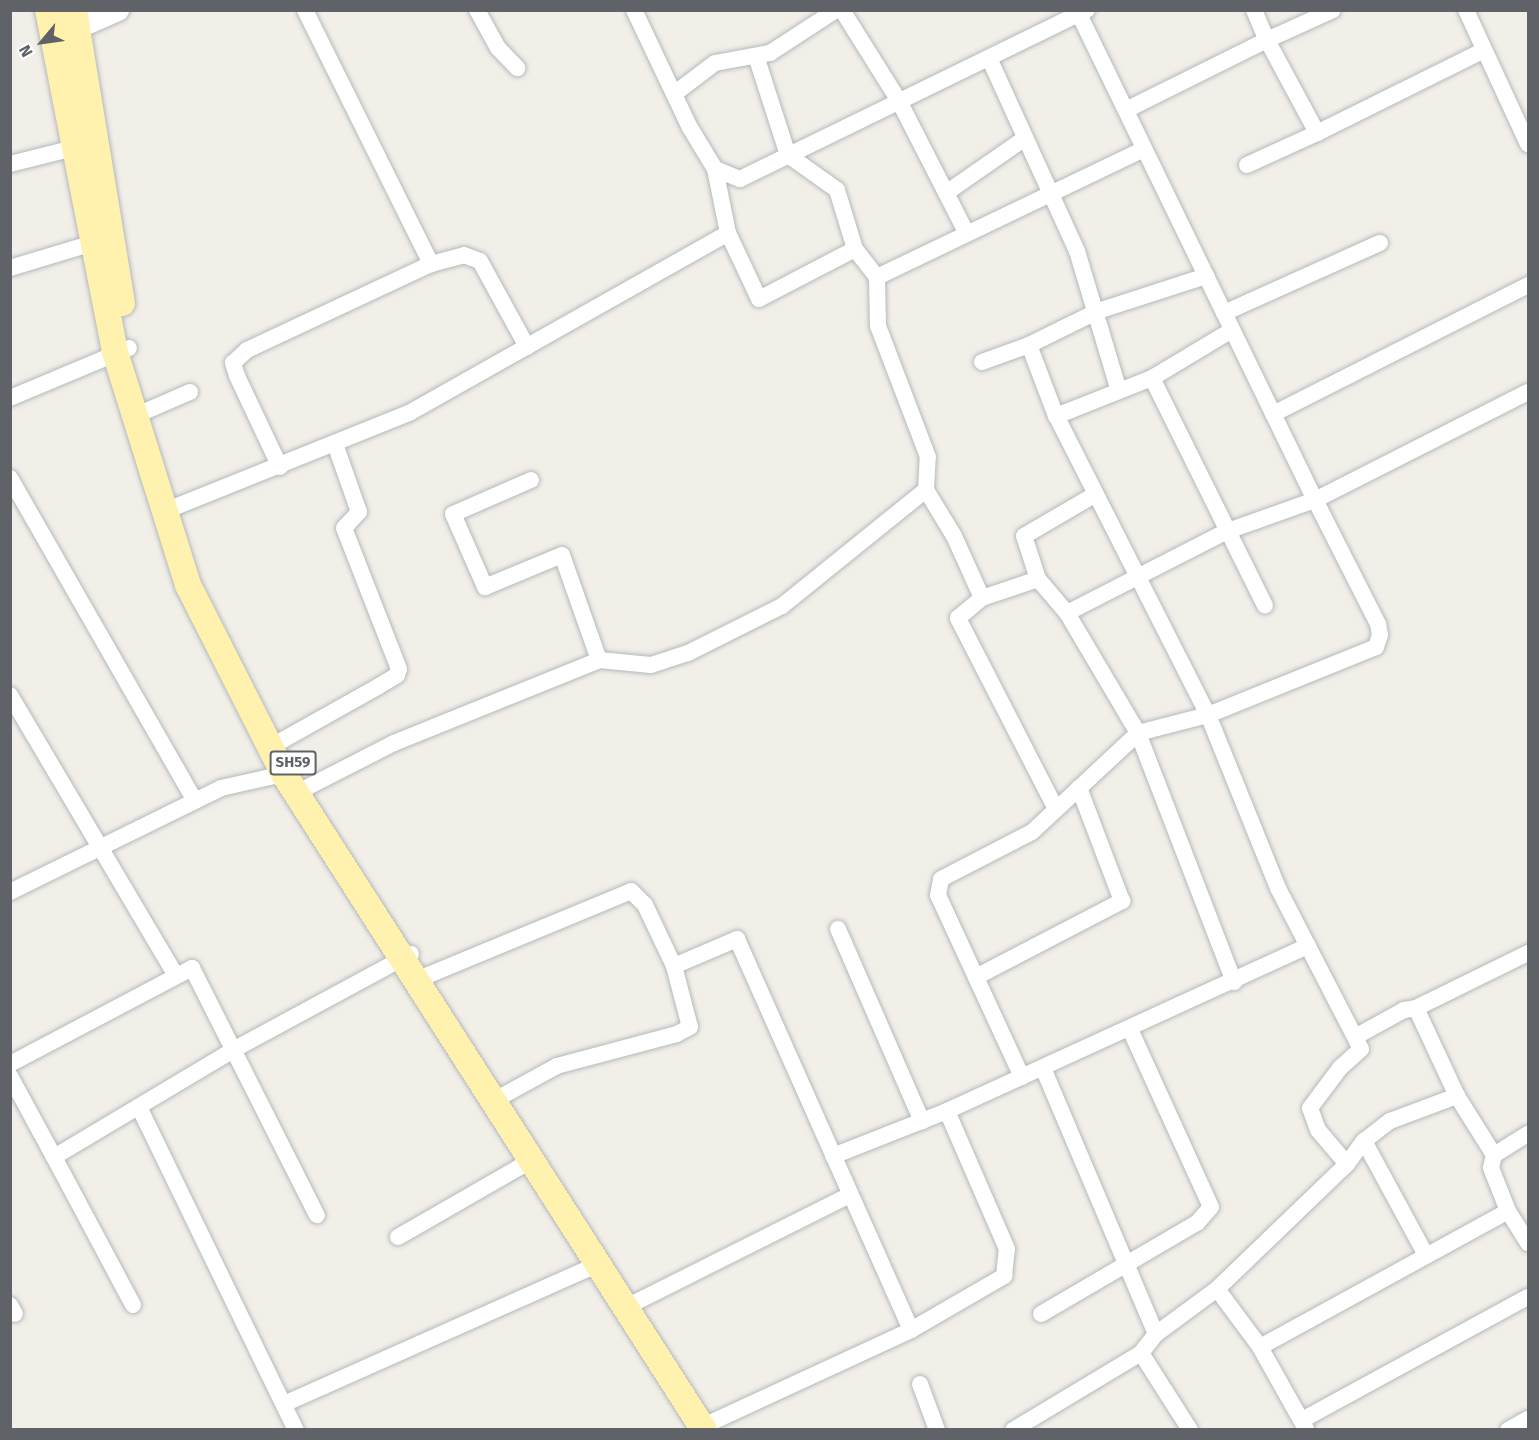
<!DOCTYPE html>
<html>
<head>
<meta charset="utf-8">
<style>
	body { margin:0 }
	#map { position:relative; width:1539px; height:1440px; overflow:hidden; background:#f1efe8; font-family:"Fira Sans",sans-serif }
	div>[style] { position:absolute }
	.roads { filter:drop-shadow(0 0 2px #b5b8bc) drop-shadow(0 0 2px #b5b8bc) }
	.street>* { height:16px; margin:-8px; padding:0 8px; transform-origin:8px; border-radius:8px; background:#fff }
	.secondary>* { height:22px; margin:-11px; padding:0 11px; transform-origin:11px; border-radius:11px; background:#fff }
	.primary>* { height:26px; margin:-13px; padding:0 13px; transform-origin:13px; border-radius:13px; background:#fff2af }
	span { translate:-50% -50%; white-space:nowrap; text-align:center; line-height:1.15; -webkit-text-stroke:4.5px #fff; paint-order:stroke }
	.shield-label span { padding:2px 4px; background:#fff; border:2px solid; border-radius:4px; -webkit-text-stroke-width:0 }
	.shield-label { font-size:15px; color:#5f6368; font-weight:700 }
	.frame { position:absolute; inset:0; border:12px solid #5f6368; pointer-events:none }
	.north { position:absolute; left:12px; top:12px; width:60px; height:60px; -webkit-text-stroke:4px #fff; paint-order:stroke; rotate:241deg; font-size:16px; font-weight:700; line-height:24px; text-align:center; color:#5f6368 }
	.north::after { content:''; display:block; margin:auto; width:21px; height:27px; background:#5f6368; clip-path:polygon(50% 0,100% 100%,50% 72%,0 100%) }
</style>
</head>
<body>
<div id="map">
	<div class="roads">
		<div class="street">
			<i style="left:305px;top:10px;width:284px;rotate:63.6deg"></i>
			<i style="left:477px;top:10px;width:43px;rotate:61.1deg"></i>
			<i style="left:498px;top:48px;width:28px;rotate:46deg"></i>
			<i style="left:634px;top:10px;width:128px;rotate:64.6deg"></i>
			<i style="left:689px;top:126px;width:50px;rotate:58.8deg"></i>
			<i style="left:715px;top:169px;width:27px;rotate:22deg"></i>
			<i style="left:740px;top:179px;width:386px;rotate:-26deg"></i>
			<i style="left:842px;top:10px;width:107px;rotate:57.9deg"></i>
			<i style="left:899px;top:101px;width:149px;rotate:62.9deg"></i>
			<i style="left:1077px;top:10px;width:337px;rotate:64.1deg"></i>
			<i style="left:1254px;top:10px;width:33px;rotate:67deg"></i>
			<i style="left:1267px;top:40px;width:72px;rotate:-24.4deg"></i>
			<i style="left:1466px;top:10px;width:148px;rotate:65.2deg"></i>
			<i style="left:756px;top:56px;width:104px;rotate:72.1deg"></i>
			<i style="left:788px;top:155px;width:60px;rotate:35.5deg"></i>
			<i style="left:837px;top:190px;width:62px;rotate:73deg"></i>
			<i style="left:855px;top:249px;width:36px;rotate:52deg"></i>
			<i style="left:989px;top:58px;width:212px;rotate:65.5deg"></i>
			<i style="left:1077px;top:251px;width:146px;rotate:73.3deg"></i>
			<i style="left:674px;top:94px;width:51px;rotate:-37.1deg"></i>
			<i style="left:715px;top:63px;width:56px;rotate:-10.3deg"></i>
			<i style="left:770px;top:53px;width:79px;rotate:-33.1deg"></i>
			<i style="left:1126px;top:110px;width:157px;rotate:-26.4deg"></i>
			<i style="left:1267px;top:40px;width:106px;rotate:61.7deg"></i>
			<i style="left:1317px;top:133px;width:77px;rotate:155.4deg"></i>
			<i style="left:1317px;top:133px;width:186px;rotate:-26.4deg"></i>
			<i style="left:10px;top:164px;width:74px;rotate:-14deg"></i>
			<i style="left:946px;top:193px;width:96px;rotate:-34.8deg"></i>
			<i style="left:728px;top:233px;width:73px;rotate:64.8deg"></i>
			<i style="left:759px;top:299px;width:108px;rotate:-27.5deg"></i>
			<i style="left:10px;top:268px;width:87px;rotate:-16.8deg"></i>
			<i style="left:1232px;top:330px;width:93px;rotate:149deg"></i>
			<i style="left:1152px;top:378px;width:254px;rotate:63.6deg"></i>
			<i style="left:982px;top:362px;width:50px;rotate:-19.9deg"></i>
			<i style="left:1029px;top:345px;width:77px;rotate:-26.2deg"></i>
			<i style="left:1098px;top:311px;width:114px;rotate:-18deg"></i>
			<i style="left:10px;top:398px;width:129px;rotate:-22.8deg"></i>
			<i style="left:146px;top:411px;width:48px;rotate:-23.4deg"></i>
			<i style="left:1273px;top:414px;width:286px;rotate:-26.8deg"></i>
			<i style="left:1056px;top:416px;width:103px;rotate:-21.6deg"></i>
			<i style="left:280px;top:467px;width:101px;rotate:-115.3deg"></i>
			<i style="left:237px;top:376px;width:14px;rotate:-107deg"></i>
			<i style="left:233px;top:363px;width:19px;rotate:-43deg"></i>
			<i style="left:247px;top:350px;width:203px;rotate:-25.1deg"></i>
			<i style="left:431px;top:264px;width:34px;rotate:-15deg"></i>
			<i style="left:464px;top:255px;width:17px;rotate:21deg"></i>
			<i style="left:480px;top:261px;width:98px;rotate:61.3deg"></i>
			<i style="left:10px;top:478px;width:372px;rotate:60.2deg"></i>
			<i style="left:531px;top:480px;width:85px;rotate:156.4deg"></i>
			<i style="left:453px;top:514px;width:80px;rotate:66.3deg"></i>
			<i style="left:485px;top:587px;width:83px;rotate:-22.6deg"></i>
			<i style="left:562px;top:555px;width:111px;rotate:70.6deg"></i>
			<i style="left:175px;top:507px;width:252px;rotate:-21.9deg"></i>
			<i style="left:409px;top:413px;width:366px;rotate:-29.4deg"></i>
			<i style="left:728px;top:233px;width:65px;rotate:-101.5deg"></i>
			<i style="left:1038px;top:579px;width:45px;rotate:-108deg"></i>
			<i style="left:1024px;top:536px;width:83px;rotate:-30.3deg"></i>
			<i style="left:982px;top:598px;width:68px;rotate:-114.3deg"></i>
			<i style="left:954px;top:536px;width:54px;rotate:-121.3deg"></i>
			<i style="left:926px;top:490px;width:33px;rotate:-87deg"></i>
			<i style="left:928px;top:457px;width:140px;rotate:-110.9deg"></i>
			<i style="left:878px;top:326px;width:49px;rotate:-91.2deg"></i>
			<i style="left:877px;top:277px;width:296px;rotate:-25.6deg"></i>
			<i style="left:1067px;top:613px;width:178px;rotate:-27.1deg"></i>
			<i style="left:1225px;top:532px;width:96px;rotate:-19.6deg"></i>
			<i style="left:1315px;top:500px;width:208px;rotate:-115.9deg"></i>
			<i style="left:1224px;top:313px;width:171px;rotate:-24.2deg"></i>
			<i style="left:10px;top:695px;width:326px;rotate:59.4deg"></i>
			<i style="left:281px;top:741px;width:112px;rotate:-29.3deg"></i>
			<i style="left:379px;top:686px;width:21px;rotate:-31deg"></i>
			<i style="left:397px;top:675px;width:6px;rotate:-72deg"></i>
			<i style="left:399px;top:669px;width:151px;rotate:-111.3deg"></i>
			<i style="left:344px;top:528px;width:22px;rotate:-47deg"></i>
			<i style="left:359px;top:512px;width:72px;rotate:-109.4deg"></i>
			<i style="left:306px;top:788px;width:99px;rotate:-27.1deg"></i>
			<i style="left:394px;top:743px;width:221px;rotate:-22deg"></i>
			<i style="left:599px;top:660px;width:52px;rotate:5.5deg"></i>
			<i style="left:651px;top:665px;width:39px;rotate:-18deg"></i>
			<i style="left:688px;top:653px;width:105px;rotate:-26.6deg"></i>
			<i style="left:782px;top:606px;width:185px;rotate:-38.9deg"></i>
			<i style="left:1056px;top:809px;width:215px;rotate:-117.2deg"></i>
			<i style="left:958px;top:618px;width:31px;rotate:-40deg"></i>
			<i style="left:982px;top:598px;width:59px;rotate:-18.7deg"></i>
			<i style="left:1038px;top:579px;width:45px;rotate:49.5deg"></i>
			<i style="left:1067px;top:613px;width:139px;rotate:59.4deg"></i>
			<i style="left:1138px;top:733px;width:267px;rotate:68.9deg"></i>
			<i style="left:10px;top:892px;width:235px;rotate:-26.2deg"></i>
			<i style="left:221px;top:788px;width:73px;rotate:-12.7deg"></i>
			<i style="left:838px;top:929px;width:210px;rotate:66.4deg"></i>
			<i style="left:674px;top:966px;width:69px;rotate:-23.2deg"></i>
			<i style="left:737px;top:939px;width:428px;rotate:66deg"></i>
			<i style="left:426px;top:976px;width:222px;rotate:-22.5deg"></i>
			<i style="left:631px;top:891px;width:20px;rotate:45deg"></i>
			<i style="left:645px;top:905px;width:68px;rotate:64.6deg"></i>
			<i style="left:674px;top:966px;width:63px;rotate:75.3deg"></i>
			<i style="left:690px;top:1027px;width:15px;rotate:152deg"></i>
			<i style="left:677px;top:1034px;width:124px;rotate:165.1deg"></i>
			<i style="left:557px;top:1066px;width:60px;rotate:151.3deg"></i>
			<i style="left:976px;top:977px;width:165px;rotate:-27.5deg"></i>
			<i style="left:1122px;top:901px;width:121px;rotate:-110.8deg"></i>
			<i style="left:1416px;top:1008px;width:97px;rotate:65deg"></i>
			<i style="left:1457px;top:1096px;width:70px;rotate:57.9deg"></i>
			<i style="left:1494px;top:1155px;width:13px;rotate:103deg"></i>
			<i style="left:1491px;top:1168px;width:46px;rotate:68.4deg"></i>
			<i style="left:1508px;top:1211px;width:38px;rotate:58deg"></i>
			<i style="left:1355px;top:1037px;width:56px;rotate:-28.9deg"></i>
			<i style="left:1404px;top:1010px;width:12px;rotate:-9deg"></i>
			<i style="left:1416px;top:1008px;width:125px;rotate:-26.2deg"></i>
			<i style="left:10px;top:1064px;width:206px;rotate:-27.8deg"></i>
			<i style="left:192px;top:968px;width:277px;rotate:63.2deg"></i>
			<i style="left:1043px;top:1068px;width:289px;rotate:67deg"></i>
			<i style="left:10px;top:1076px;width:92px;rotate:61.5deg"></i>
			<i style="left:1022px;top:1077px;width:200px;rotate:-114.8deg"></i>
			<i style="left:938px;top:895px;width:16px;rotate:-79deg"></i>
			<i style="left:941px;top:879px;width:102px;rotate:-27.3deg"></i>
			<i style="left:1032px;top:832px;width:145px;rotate:-43deg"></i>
			<i style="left:1138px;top:733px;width:72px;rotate:-14.4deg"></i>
			<i style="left:1208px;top:715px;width:335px;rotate:-116.9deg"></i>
			<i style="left:1056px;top:416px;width:76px;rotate:-110.8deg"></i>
			<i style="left:139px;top:1107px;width:359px;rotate:64.1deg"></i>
			<i style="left:1364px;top:1141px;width:130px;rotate:61.5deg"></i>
			<i style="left:1494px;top:1155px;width:40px;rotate:-32deg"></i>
			<i style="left:833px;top:1156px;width:123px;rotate:-21.5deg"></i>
			<i style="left:947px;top:1111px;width:397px;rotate:-24.6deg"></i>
			<i style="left:1347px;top:1164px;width:45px;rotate:-130.5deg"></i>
			<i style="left:1318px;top:1130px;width:23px;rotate:-110deg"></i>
			<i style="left:1310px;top:1108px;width:50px;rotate:-53.1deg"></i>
			<i style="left:1340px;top:1068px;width:28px;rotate:-42deg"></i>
			<i style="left:1361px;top:1049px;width:181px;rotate:-117.3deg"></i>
			<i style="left:1278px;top:888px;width:187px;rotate:-112deg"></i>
			<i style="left:1208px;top:715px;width:181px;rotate:-22deg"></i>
			<i style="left:1376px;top:647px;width:13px;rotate:-72deg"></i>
			<i style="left:1380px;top:635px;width:11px;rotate:-100deg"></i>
			<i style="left:1378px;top:624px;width:139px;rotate:-116.9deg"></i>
			<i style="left:1315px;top:500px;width:239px;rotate:-26.9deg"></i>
			<i style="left:398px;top:1237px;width:155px;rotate:-29.9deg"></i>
			<i style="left:1217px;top:1289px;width:72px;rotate:53.4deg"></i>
			<i style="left:1260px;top:1347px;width:94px;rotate:60.7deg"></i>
			<i style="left:638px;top:1301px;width:237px;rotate:-26.6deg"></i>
			<i style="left:10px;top:1305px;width:10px;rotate:61deg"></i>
			<i style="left:133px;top:1305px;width:168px;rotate:-118.1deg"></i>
			<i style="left:54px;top:1157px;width:211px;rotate:-30.8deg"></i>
			<i style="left:235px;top:1049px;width:200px;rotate:-28.4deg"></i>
			<i style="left:1041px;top:1314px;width:181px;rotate:-30.3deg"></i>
			<i style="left:1197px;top:1223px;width:21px;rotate:-49deg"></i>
			<i style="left:1211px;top:1207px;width:196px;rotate:-114.5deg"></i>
			<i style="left:1260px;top:1347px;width:283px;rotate:-28.7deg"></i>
			<i style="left:1141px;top:1353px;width:91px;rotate:57.5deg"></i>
			<i style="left:920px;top:1384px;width:49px;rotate:69.7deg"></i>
			<i style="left:284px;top:1404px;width:339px;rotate:-24deg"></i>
			<i style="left:1302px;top:1420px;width:257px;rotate:-28.6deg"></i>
			<i style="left:712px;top:1422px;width:219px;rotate:-24.8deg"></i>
			<i style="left:911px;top:1330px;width:108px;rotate:-30.1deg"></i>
			<i style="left:1004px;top:1276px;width:27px;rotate:-84deg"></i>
			<i style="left:1007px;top:1249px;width:150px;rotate:-113.5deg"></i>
			<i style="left:1013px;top:1430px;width:149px;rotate:-31deg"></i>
			<i style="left:1141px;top:1353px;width:24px;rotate:-52deg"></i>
			<i style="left:1156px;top:1334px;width:76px;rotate:-36.4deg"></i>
			<i style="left:1217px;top:1289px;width:180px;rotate:-43.9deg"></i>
			<i style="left:1347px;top:1164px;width:29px;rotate:-54deg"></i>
			<i style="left:1364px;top:1141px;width:33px;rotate:-38deg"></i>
			<i style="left:1390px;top:1121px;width:72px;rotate:-20.5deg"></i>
			<i style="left:1508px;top:1430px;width:23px;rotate:-29deg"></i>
		</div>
		<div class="secondary">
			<i style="left:77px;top:28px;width:45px;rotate:-23.7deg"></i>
		</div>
		<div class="primary">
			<i style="left:48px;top:10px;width:349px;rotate:78.9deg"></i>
			<i style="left:115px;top:352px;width:244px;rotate:72.6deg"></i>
			<i style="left:188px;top:585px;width:212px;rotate:63.1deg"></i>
			<i style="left:284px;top:774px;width:779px;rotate:57.37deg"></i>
			<i style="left:74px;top:10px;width:297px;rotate:80.7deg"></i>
		</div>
	</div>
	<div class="shield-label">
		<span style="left:293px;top:763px">SH59</span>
	</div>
	<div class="frame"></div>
	<div class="north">N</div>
</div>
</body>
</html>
